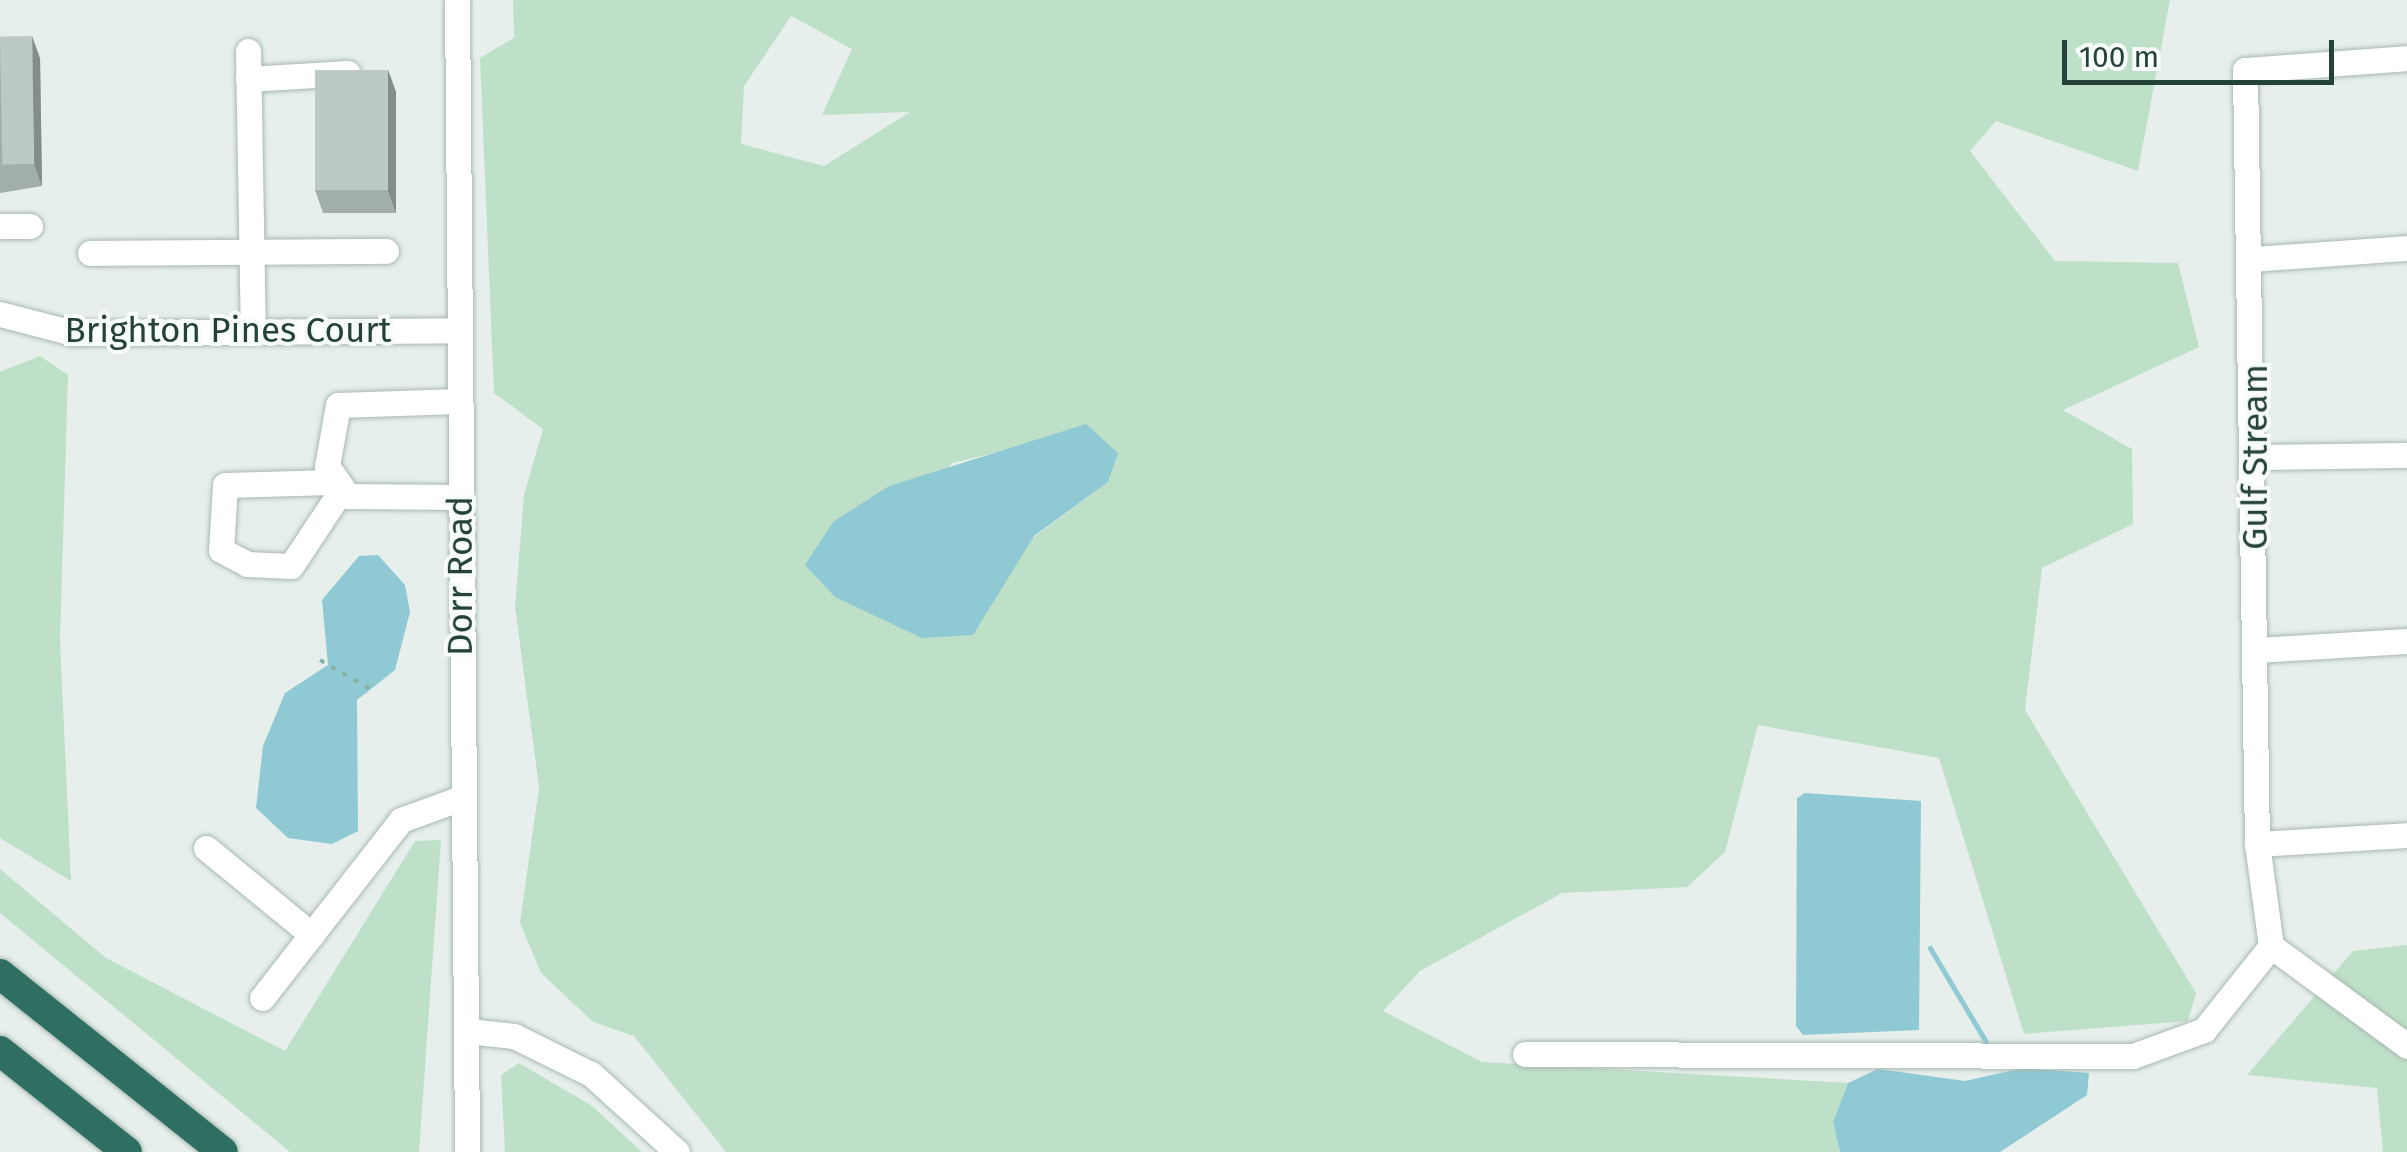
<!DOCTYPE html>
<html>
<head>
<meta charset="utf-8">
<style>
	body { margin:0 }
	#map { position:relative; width:2407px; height:1152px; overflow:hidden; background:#e6efeb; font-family:"Fira Sans",sans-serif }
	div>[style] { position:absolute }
	.green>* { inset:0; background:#bfe0c8 }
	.water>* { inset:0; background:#8ec9d4 }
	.stream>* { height:5px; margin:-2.5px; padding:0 2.5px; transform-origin:2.5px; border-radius:2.5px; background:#8ec9d4 }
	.path>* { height:4px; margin-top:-2px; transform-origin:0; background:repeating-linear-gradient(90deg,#86b3a5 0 5px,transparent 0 13px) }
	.roads { filter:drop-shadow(0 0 2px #a8b8b2) drop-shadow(0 0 2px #a8b8b2) }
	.minor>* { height:25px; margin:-12.5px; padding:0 12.5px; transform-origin:12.5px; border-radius:12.5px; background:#fff }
	.highway>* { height:30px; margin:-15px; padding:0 15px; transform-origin:15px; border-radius:15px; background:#2f6f62 }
	.wall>* { inset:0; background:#a1aea9 }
	.shaded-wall>* { inset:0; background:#838d89 }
	.building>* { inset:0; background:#bbcac4; transform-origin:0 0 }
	span { translate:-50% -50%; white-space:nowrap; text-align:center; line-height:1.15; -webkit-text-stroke:8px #f7fbf9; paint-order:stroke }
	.street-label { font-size:35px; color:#24423a }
	.scale { position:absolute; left:2062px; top:40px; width:272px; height:45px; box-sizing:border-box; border:5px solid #24423a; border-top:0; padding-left:12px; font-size:30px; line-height:35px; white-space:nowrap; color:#24423a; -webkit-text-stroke:8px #f7fbf9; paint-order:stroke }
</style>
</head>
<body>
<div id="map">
	<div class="green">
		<i style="clip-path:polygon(evenodd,513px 0,2170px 0,2138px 171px,1996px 121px,1970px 151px,2055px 261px,2178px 263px,2199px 347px,2063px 410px,2132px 449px,2133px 524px,2042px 568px,2025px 710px,2196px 993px,2188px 1021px,2024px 1034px,1939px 758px,1758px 725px,1725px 852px,1687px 887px,1562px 893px,1420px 971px,1383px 1011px,1482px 1062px,1848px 1083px,1833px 1122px,1840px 1152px,726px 1152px,634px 1036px,593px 1022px,541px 973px,520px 923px,539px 787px,515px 607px,524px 495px,543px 429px,494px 393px,480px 58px,514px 38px,513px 0,791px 16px,852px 49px,822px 115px,910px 112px,824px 166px,741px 144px,744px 86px,791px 16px,513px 0,1035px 443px,1108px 482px,1034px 537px,879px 614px,835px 597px,952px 463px,1035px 443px)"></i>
		<i style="clip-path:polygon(40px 356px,68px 375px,60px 640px,71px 881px,0 838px,0 372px)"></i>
		<i style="clip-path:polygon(441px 840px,419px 1152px,290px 1152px,0 913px,0 869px,106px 958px,285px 1051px,415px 841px)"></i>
		<i style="clip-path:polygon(2407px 945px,2407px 1152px,2383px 1152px,2377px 1088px,2247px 1075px,2353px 951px)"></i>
		<i style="clip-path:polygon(519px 1063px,592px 1106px,642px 1152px,505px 1152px,501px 1075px)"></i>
	</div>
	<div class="water">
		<i style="clip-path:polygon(1086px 424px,1118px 453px,1108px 482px,1034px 536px,973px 635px,922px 638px,835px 597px,805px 565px,833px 522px,889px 486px)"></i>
		<i style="clip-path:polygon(378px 555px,405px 585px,410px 612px,395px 670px,357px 700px,358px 831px,332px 844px,288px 838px,256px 808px,263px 746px,285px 693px,328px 665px,322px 600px,359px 556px)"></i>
		<i style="clip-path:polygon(1805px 793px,1921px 801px,1919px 1030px,1803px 1035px,1796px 1026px,1797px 798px)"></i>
		<i style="clip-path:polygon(2023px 1068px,2089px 1073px,2087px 1095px,2000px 1152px,1840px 1152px,1833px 1122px,1848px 1083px,1878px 1069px,1965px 1081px)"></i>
	</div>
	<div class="stream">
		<i style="left:1930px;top:948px;width:109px;rotate:59.2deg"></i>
	</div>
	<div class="path">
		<i style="left:320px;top:660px;width:58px;rotate:30.1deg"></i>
	</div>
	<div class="roads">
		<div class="minor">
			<i style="left:457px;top:0;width:1152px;rotate:89.5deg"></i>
			<i style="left:248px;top:51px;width:281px;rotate:89deg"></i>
			<i style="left:248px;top:79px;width:100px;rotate:-3.4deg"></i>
			<i style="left:0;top:226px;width:30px"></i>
			<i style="left:90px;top:253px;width:296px;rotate:-0.4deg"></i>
			<i style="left:2253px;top:259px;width:154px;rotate:-4.1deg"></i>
			<i style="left:0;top:314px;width:75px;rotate:14.6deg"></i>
			<i style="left:73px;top:333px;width:386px;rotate:-0.4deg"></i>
			<i style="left:459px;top:401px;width:121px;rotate:178.1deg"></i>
			<i style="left:338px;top:405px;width:62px;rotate:100.2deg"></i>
			<i style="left:327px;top:466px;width:37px;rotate:55deg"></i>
			<i style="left:348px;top:496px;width:111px;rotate:0.5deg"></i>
			<i style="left:2255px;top:457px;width:152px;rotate:-0.8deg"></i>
			<i style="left:332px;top:482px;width:107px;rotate:178.4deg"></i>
			<i style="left:225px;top:485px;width:65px;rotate:93.5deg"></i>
			<i style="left:221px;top:550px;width:30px;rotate:28deg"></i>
			<i style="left:247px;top:564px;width:44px;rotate:2.6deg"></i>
			<i style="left:291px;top:566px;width:89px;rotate:-56.5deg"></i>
			<i style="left:2256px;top:650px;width:151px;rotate:-3.4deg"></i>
			<i style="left:2257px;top:844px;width:150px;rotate:-3.4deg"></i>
			<i style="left:206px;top:848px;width:137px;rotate:39.4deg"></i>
			<i style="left:2271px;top:946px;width:103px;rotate:-97.8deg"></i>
			<i style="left:2257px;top:844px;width:774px;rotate:-90.89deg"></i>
			<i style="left:2245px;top:70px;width:162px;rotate:-4.2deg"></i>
			<i style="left:2271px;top:946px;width:169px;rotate:36.3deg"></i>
			<i style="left:262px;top:998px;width:226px;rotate:-52deg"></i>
			<i style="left:401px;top:820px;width:64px;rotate:-20.1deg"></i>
			<i style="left:468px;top:1031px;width:46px;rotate:6.2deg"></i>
			<i style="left:514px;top:1036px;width:86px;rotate:26.3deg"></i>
			<i style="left:591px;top:1074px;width:116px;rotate:42.2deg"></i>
			<i style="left:1525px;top:1054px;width:608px;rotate:0.19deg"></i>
			<i style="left:2133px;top:1056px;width:76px;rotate:-20.1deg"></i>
			<i style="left:2204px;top:1030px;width:107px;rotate:-51.4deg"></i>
		</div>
		<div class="highway">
			<i style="left:0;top:974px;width:285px;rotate:38.6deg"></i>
			<i style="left:0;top:1051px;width:162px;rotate:38.5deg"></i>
		</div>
	</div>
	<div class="wall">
		<i style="clip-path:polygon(0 37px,40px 58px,42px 186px,0 193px)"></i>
		<i style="clip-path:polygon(388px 70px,396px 92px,396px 213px,323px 213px,315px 190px)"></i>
	</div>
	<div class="shaded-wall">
		<i style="clip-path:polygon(32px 36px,40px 58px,42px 186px,34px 164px)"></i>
		<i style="clip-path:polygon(388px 70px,396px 92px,396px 213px,388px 191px)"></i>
	</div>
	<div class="building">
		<i style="left:32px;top:36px;width:128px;height:32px;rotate:89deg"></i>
		<i style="left:315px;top:70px;width:73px;height:120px"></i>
	</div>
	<div class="street-label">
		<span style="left:228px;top:330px">Brighton Pines Court</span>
		<span style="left:2255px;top:457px;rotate:-90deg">Gulf Stream</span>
		<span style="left:460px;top:576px;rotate:-90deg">Dorr Road</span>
	</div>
	<div class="scale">100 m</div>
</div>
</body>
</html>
